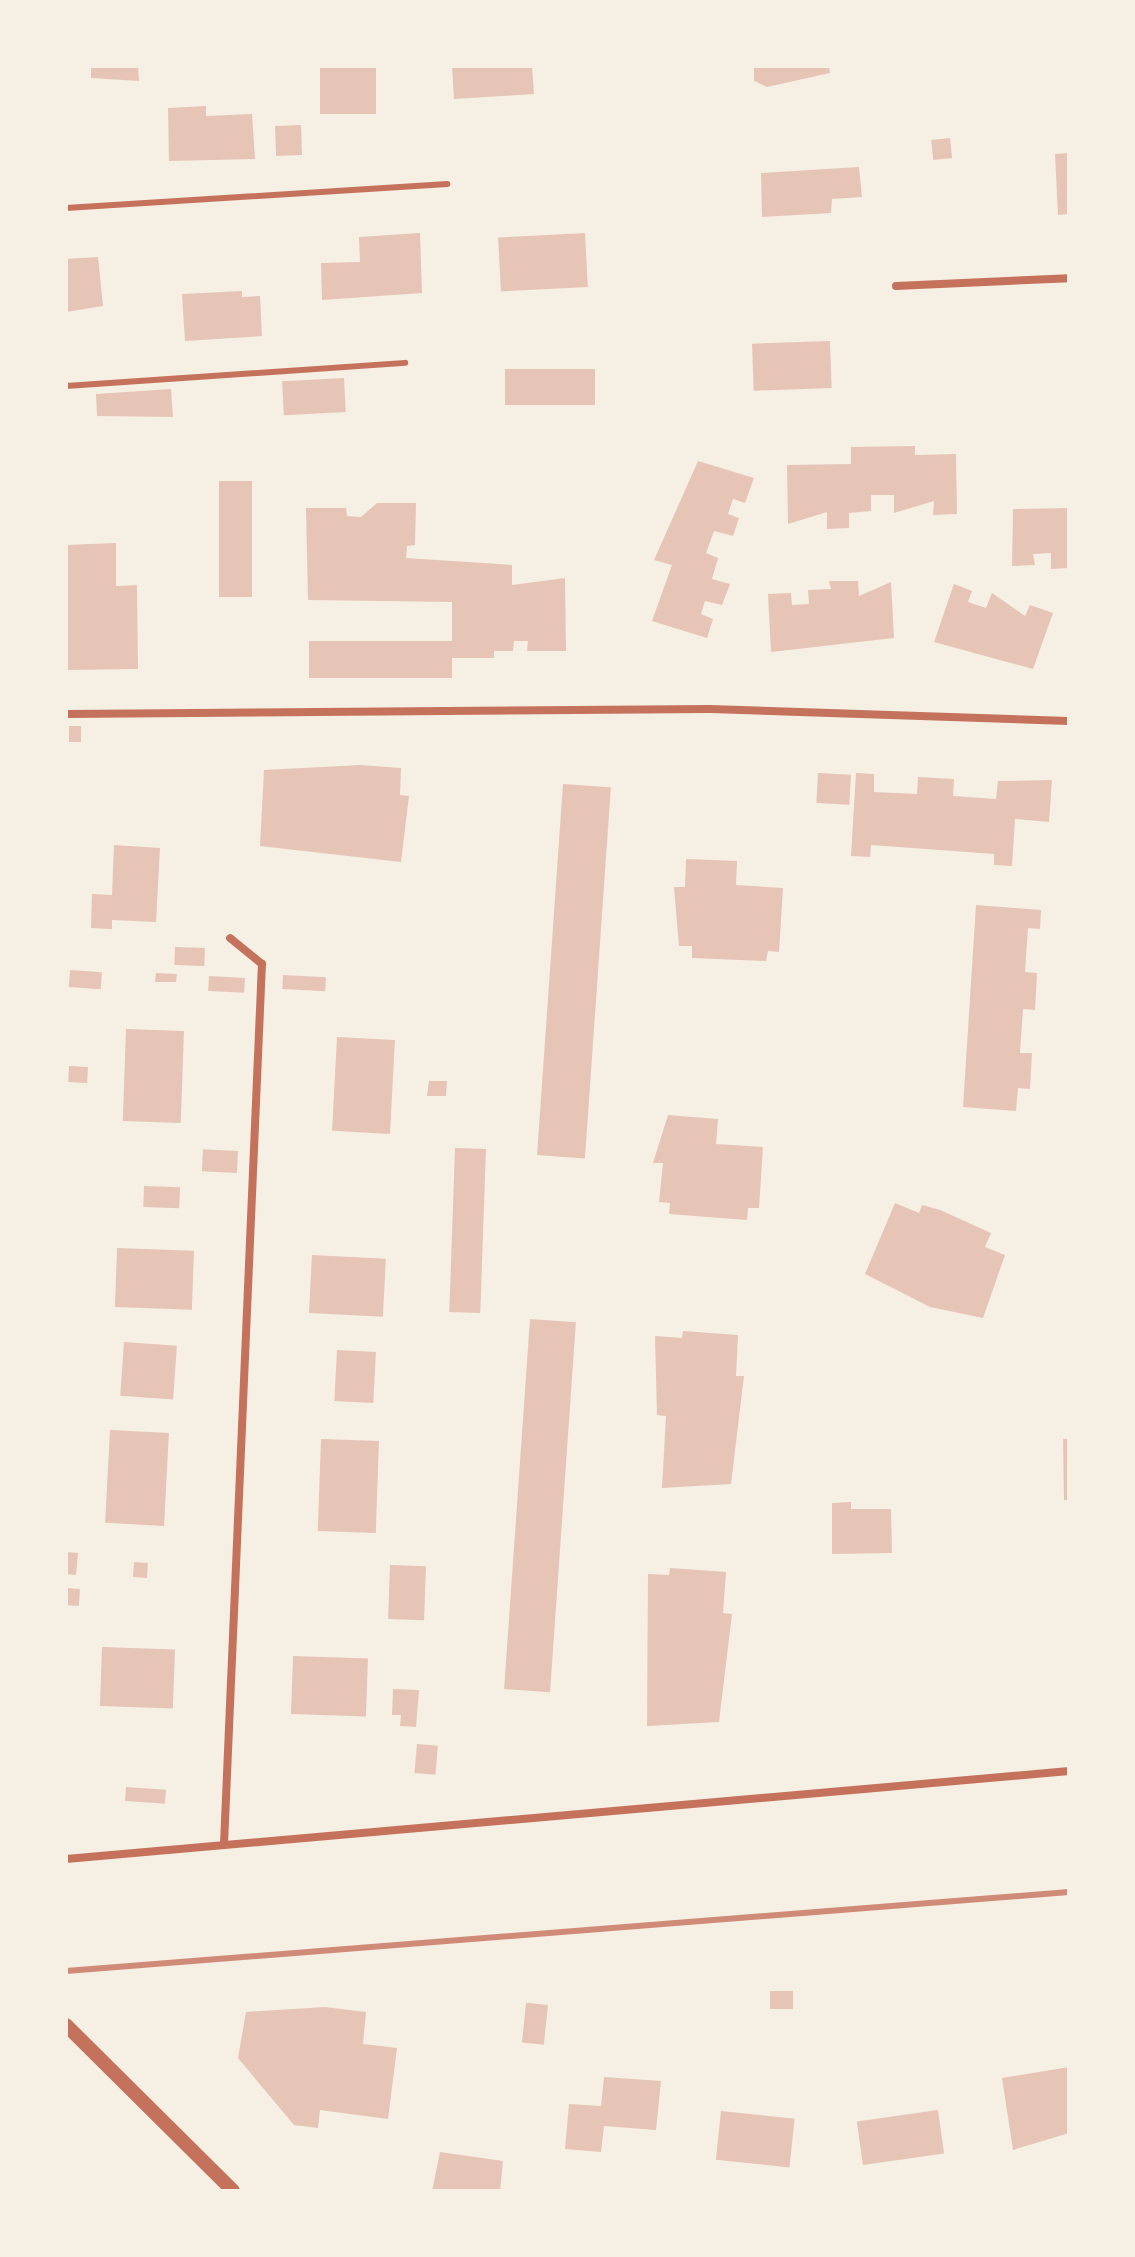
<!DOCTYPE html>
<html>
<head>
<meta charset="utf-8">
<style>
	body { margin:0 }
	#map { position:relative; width:1135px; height:2257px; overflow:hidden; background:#f6efe4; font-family:"Open Sans",sans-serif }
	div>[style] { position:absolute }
	.building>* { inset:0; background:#e6c5b7; transform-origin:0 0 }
	.service>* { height:6px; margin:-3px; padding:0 3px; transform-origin:3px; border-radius:3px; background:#c5725c }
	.minor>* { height:8px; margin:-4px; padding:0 4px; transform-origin:4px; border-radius:4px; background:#c5725c }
	.tertiary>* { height:14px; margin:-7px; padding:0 7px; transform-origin:7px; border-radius:7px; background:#c5725c }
	.rail>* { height:6px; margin:-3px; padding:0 3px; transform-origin:3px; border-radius:3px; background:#cf8b77 }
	span { translate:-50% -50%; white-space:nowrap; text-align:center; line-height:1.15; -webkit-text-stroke:8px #f6efe4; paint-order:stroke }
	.frame { position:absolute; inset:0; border:68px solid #f6efe4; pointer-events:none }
</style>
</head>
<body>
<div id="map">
	<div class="building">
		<i style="clip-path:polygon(91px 66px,138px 66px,139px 81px,91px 78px)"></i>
		<i style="left:320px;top:66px;width:56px;height:48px"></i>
		<i style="clip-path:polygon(452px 66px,532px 66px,534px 94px,454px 99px)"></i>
		<i style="clip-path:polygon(754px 66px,829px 66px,830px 73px,767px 87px,754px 81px)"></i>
		<i style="clip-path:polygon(206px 106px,206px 116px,252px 114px,255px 159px,169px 161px,168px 108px)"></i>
		<i style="left:301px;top:125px;width:30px;height:26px;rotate:88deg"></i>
		<i style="left:950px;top:138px;width:20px;height:19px;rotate:84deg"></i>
		<i style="clip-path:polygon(1069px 153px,1069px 214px,1058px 215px,1055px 154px)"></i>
		<i style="clip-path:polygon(859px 167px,862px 197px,832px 199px,831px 213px,762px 217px,761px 173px)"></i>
		<i style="clip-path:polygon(420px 233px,422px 293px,322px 300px,321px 263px,360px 262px,359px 237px)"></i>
		<i style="left:585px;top:233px;width:54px;height:87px;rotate:87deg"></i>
		<i style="clip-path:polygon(98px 257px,103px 306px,66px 312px,66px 259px)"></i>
		<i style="clip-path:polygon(242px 291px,242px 297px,260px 296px,262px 336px,185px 341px,182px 294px)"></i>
		<i style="left:830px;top:341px;width:47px;height:78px;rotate:88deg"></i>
		<i style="left:595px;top:369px;width:36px;height:90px;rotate:90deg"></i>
		<i style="left:344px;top:378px;width:34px;height:62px;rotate:87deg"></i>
		<i style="clip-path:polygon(171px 389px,173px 417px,97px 416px,96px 394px)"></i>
		<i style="clip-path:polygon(915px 446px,915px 455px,956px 454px,957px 514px,933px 515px,934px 501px,894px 513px,894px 495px,871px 495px,871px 511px,849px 513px,849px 528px,827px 529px,827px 512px,788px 524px,787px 465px,851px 464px,851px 447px)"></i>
		<i style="clip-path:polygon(698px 461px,754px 478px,745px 503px,733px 499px,728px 514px,739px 518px,733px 536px,714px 531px,706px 553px,718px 558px,712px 579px,730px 584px,722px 605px,705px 601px,701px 614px,713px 619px,707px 638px,652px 621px,672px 565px,654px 560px)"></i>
		<i style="left:219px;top:481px;width:33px;height:116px"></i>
		<i style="clip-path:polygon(377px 503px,416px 503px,415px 545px,407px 546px,406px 558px,512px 565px,512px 585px,565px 578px,566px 651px,527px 651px,528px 641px,514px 641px,513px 651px,494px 651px,494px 658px,452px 658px,452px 678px,309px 678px,309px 641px,452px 641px,452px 602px,308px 600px,306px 508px,346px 508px,347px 516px,361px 517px)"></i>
		<i style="clip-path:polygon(1069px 508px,1069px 568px,1051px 569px,1051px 553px,1033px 554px,1035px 565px,1012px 566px,1013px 509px)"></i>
		<i style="clip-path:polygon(116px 543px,116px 586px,137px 585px,138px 669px,66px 670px,66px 545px)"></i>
		<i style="clip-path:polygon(829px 581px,858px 581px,859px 596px,891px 582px,894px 638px,771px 652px,768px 594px,791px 593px,792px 605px,809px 604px,808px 590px,831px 589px)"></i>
		<i style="clip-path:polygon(954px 584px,972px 591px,968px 602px,986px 608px,992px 593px,1025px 616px,1030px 605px,1053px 613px,1033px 669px,934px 642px)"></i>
		<i style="left:69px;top:726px;width:12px;height:16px"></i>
		<i style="clip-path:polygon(360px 765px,401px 768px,400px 795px,409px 796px,401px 862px,260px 846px,264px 770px)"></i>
		<i style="left:818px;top:773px;width:33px;height:30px;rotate:3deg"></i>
		<i style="clip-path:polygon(856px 773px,874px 774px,874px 792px,917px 794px,918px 777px,954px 779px,953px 796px,996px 799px,998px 781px,1052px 780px,1049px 822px,1015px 819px,1012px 866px,994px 865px,994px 854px,871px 845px,870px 857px,851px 856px)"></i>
		<i style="left:563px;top:784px;width:48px;height:372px;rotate:4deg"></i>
		<i style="clip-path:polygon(114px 845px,160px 848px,156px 922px,112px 920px,112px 929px,91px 928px,92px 894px,112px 895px)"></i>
		<i style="clip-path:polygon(686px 859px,737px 861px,736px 885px,783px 888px,779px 952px,768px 951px,766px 961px,692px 958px,692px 946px,679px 946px,674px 887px,685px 887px)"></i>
		<i style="clip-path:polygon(976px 905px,1041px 910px,1040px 929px,1028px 928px,1025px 972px,1037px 973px,1035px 1010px,1023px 1009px,1020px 1053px,1032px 1053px,1030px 1089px,1018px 1088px,1016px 1111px,963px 1107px)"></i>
		<i style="left:175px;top:947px;width:30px;height:18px;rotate:2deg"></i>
		<i style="left:70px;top:970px;width:32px;height:17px;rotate:4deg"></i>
		<i style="clip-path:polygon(156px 973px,177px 974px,176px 982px,155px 982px)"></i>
		<i style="left:283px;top:975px;width:43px;height:14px;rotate:3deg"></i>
		<i style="left:209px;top:976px;width:36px;height:15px;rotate:3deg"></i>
		<i style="left:126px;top:1029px;width:58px;height:92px;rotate:2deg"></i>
		<i style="left:337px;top:1037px;width:58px;height:94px;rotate:3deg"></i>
		<i style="left:69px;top:1066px;width:19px;height:16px;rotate:3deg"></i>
		<i style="clip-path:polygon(429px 1081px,447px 1081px,446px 1096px,427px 1096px)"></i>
		<i style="clip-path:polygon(668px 1115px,718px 1119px,716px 1144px,763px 1147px,759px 1208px,748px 1208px,747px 1220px,669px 1214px,670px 1203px,659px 1202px,663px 1163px,653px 1163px)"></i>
		<i style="left:455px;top:1148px;width:31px;height:164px;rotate:2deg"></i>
		<i style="left:238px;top:1151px;width:22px;height:35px;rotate:93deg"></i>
		<i style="left:144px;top:1186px;width:36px;height:21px;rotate:2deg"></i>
		<i style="clip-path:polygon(895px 1203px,919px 1213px,922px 1205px,940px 1210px,991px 1233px,985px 1247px,1005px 1255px,983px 1318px,930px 1307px,865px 1274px)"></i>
		<i style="left:117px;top:1248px;width:77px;height:59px;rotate:2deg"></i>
		<i style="left:312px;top:1255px;width:74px;height:58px;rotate:3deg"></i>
		<i style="left:530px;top:1319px;width:46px;height:371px;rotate:4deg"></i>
		<i style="clip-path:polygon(683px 1331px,738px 1335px,736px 1376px,744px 1376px,731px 1484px,662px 1488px,666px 1416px,657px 1415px,655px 1336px,682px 1338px)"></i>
		<i style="left:124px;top:1342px;width:53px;height:54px;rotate:4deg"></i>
		<i style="left:337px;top:1350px;width:39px;height:51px;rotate:3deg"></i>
		<i style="left:110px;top:1430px;width:59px;height:93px;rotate:3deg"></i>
		<i style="left:321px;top:1439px;width:58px;height:92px;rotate:2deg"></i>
		<i style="clip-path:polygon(1063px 1439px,1069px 1439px,1069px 1500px,1064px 1500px)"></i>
		<i style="clip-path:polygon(851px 1502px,851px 1509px,891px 1509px,892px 1553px,832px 1554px,832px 1503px)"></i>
		<i style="left:66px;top:1552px;width:12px;height:22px;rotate:5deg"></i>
		<i style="left:134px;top:1562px;width:14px;height:15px;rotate:4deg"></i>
		<i style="left:390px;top:1565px;width:36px;height:54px;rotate:2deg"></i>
		<i style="clip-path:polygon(670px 1568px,726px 1572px,723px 1613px,732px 1614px,719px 1722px,647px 1726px,648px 1574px,669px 1575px)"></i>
		<i style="left:66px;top:1588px;width:14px;height:17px;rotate:4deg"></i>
		<i style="left:102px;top:1647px;width:73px;height:59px;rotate:2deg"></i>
		<i style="left:293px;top:1656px;width:75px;height:58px;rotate:2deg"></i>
		<i style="clip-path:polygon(393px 1689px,419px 1690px,416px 1727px,400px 1726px,401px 1715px,392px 1715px)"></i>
		<i style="left:417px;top:1744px;width:21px;height:29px;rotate:5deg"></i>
		<i style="left:126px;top:1787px;width:40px;height:14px;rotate:4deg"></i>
		<i style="left:793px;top:1991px;width:18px;height:23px;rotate:90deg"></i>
		<i style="left:548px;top:2005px;width:40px;height:22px;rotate:96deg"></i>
		<i style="clip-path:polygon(325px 2007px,366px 2012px,363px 2044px,397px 2048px,388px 2119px,320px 2110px,318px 2128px,294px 2125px,238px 2058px,246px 2012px)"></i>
		<i style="clip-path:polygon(1069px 2067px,1069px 2133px,1013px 2150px,1002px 2078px)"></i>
		<i style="clip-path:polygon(604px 2077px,661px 2081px,656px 2130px,604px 2126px,601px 2152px,565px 2149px,569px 2104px,601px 2106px)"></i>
		<i style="left:938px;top:2110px;width:44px;height:82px;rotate:82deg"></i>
		<i style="left:721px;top:2111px;width:74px;height:49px;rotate:6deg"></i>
		<i style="clip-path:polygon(440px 2152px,503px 2161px,500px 2191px,432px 2191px)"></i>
	</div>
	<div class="service">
		<i style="left:66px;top:208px;width:382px;rotate:-3.6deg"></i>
		<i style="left:66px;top:386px;width:340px;rotate:-3.9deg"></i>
	</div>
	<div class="minor">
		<i style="left:896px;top:286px;width:173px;rotate:-2.6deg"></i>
		<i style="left:66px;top:714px;width:644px;rotate:-0.44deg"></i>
		<i style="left:710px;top:709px;width:359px;rotate:1.9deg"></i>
		<i style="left:224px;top:1844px;width:881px;rotate:-87.53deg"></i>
		<i style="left:262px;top:964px;width:41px;rotate:-140.9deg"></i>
		<i style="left:66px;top:1859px;width:1007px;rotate:-5.01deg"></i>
	</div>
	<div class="tertiary">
		<i style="left:66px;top:2025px;width:235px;rotate:44.8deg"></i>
	</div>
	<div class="rail">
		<i style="left:66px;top:1971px;width:1006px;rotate:-4.5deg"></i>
	</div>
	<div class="frame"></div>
</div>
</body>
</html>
